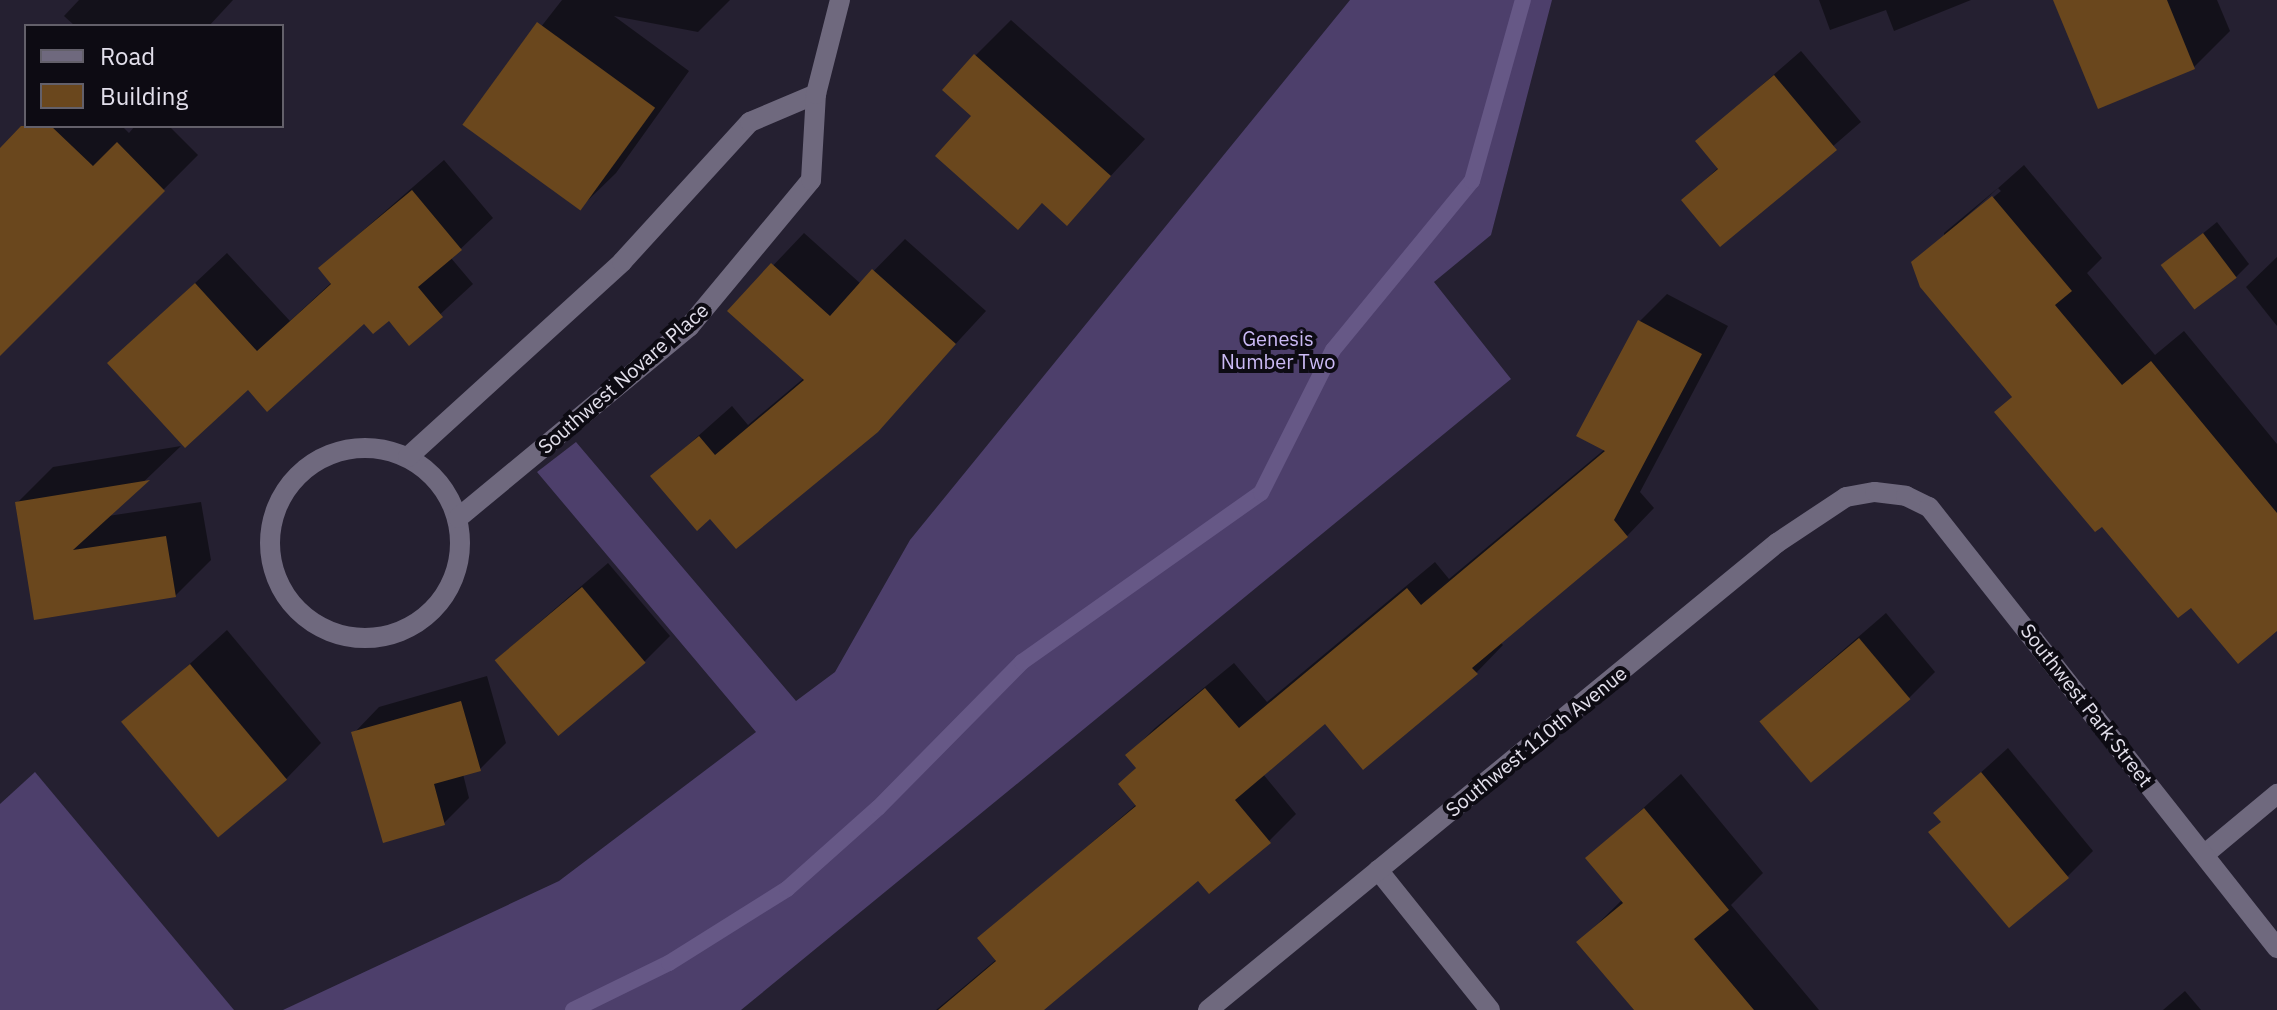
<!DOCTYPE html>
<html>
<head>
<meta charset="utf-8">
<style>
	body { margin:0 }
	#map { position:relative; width:2277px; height:1010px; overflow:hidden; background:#252031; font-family:"IBM Plex Sans",sans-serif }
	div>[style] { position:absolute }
	.forest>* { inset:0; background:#4d3f6b }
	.shadow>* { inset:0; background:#0007 }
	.stream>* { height:16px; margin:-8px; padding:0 8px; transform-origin:8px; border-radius:8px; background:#665886 }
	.building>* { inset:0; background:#6a471d; transform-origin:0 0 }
	.minor>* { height:20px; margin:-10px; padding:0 10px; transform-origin:10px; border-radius:10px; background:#6f697e }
	.minor>.ring { margin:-10px; padding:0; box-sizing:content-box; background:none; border:20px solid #6f697e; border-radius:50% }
	span { translate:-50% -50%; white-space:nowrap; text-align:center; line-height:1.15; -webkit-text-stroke:8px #0d0b13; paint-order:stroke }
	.park-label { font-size:20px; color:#cbbaf5 }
	.street-label { font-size:20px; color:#e3e0ec }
	.legend { position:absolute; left:24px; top:24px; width:260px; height:104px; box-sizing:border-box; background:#0d0b13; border:2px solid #63606a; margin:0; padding:10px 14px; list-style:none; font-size:24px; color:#e3e0ec }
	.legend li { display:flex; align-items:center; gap:16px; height:40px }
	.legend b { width:40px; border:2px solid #63606a }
</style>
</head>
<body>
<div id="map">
	<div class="forest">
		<i style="clip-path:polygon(1350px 0,1552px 0,1491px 235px,1434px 282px,1511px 379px,741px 1010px,283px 1010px,559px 881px,756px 732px,537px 472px,576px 442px,796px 701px,835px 672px,910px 540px)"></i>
		<i style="clip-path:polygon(35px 772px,234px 1010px,0 1010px,0 804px)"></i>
	</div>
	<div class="shadow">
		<i style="clip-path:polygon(79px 0,233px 0,209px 26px,75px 26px,64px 16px)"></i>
		<i style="clip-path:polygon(562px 0,730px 0,698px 32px,614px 16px,689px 71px,616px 173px,580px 208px,465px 124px)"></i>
		<i style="clip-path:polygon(1819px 0,1971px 0,1894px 31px,1886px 10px,1830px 30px)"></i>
		<i style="clip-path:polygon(2055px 0,2217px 0,2230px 31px,2194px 67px)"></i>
		<i style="clip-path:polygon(1011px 20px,1145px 139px,1067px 223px,1043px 202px,1018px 227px,973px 116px,975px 56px)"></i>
		<i style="clip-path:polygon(1801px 51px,1861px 122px,1720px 244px,1684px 200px,1719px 167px,1698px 141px)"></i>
		<i style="clip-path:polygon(26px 124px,122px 126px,129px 133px,135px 126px,169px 126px,198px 155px,3px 351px,0 151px)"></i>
		<i style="clip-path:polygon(444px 160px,493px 218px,451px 258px,473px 284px,409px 343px,389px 318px,364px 321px,248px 387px,110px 363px,227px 253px,290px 321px,332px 282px,320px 268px)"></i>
		<i style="clip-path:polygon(evenodd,2024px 165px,2102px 258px,2087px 273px,2155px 355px,2184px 331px,2277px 444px,2277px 628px,2191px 605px,2102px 524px,1997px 412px,2014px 395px,1914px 263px,2024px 165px,1998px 188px,2001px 191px,1944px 238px,1944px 233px,1998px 188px)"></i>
		<i style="clip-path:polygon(2217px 222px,2249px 264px,2236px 277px,2164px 265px)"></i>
		<i style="clip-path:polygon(804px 233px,861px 284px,905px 239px,986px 311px,876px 430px,711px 517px,653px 476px,732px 406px,748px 425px,804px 378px,730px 311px)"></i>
		<i style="clip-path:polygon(2277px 257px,2277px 326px,2246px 287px)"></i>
		<i style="clip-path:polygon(1667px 294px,1728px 326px,1640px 492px,1654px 508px,1627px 536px,1500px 642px,1503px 645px,1476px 673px,1325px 722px,1263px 774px,1296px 814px,1269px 841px,1199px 878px,1041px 1010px,936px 1010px,997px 959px,980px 938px,1137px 804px,1120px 784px,1138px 766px,1128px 755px,1155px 728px,1234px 663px,1267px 702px,1435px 562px,1449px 579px,1605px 449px,1640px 321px)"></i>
		<i style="clip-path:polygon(181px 446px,108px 516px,201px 502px,211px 560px,175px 596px,36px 618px,17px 503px,53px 467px)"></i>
		<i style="clip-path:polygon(608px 563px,670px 636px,644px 662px,496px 660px)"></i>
		<i style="clip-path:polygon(1886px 613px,1935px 672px,1909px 698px,1761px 721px)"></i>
		<i style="clip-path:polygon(227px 630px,321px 743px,286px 779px,125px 723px)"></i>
		<i style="clip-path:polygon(487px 676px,506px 743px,480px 769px,463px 774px,469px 798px,444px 823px,354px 733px,379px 707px)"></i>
		<i style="clip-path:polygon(2008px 748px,2093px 851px,2068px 876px,1943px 821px,1936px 813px)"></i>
		<i style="clip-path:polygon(1681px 774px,1763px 873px,1731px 905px,1819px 1010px,1634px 1010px,1579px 942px,1622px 900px,1588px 858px)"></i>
		<i style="clip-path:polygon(2185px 991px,2201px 1010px,2163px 1010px)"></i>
	</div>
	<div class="stream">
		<i style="left:573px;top:1010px;width:107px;rotate:-26.1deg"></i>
		<i style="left:669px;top:963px;width:139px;rotate:-32.1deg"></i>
		<i style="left:787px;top:889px;width:122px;rotate:-41.7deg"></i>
		<i style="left:878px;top:808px;width:205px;rotate:-45.4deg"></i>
		<i style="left:1022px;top:662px;width:293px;rotate:-35.3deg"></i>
		<i style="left:1261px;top:493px;width:160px;rotate:-63.3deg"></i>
		<i style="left:1333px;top:350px;width:219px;rotate:-50.6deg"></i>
		<i style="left:1472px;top:181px;width:188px;rotate:-74.3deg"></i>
	</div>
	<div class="building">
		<i style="clip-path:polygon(2053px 0,2167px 0,2195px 69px,2098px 109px)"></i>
		<i style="left:537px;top:22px;width:146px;height:127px;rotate:36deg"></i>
		<i style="clip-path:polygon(974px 54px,1111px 176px,1067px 226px,1042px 203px,1018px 230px,935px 156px,971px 116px,942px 90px)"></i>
		<i style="clip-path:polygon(1774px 75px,1837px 150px,1720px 247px,1681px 200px,1718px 169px,1695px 141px)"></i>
		<i style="clip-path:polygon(21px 126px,51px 126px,93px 166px,117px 142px,165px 191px,0 356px,0 148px)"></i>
		<i style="clip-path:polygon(412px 190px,462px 250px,418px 287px,443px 317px,409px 346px,389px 321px,373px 334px,364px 324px,267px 412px,248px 390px,185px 448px,107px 363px,195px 283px,257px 351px,331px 284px,318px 268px)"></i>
		<i style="clip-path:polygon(1992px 196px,2072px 291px,2055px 305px,2122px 385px,2151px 361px,2277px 513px,2277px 631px,2238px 664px,2191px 608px,2178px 618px,2102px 527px,2095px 532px,1994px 412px,2012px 397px,1920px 287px,1911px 262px)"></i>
		<i style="left:2203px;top:233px;width:56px;height:53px;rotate:53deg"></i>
		<i style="clip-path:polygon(771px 263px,830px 316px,872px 269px,956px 344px,878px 432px,736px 549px,710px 519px,697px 531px,650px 476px,699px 436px,715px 455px,804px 380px,727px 311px)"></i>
		<i style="clip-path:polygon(1638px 320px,1702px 354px,1614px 520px,1628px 537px,1472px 668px,1478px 674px,1363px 770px,1325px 724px,1235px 800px,1271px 843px,1209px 894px,1198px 881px,1044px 1010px,938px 1010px,996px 961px,977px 938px,1136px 806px,1118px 784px,1136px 768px,1125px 755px,1205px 688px,1239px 728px,1407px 588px,1421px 605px,1605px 451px,1576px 436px)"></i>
		<i style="clip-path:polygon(150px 480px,73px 550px,166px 536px,176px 597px,34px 620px,15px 502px)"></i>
		<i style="left:582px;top:587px;width:99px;height:114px;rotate:50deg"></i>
		<i style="left:1859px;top:638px;width:80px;height:130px;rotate:50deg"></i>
		<i style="left:190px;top:664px;width:151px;height:90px;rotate:50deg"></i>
		<i style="clip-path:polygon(461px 701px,481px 771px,434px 784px,445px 825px,383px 843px,351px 732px)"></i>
		<i style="clip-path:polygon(1981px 772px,2069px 878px,2009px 928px,1928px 832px,1941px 822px,1933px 813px)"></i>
		<i style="clip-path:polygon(1644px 808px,1729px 910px,1694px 939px,1754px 1010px,1634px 1010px,1576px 942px,1623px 903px,1585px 858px)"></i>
	</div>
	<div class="minor">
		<i class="ring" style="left:270px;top:448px;width:170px;height:170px"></i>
		<i style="left:408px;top:457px;width:290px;rotate:-42.3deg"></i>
		<i style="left:622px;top:262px;width:190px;rotate:-47.6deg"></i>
		<i style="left:750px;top:122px;width:72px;rotate:-23deg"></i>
		<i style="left:458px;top:518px;width:300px;rotate:-39.6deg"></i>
		<i style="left:689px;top:327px;width:191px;rotate:-50.3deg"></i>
		<i style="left:811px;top:180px;width:86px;rotate:-86.7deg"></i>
		<i style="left:816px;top:94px;width:97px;rotate:-75.7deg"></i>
		<i style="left:2205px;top:854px;width:94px;rotate:-39.8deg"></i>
		<i style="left:1378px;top:870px;width:179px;rotate:51.3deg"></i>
		<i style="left:1208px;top:1010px;width:736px;rotate:-39.38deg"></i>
		<i style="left:1777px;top:543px;width:83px;rotate:-33.7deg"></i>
		<i style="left:1846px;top:497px;width:29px;rotate:-10deg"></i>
		<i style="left:1875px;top:492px;width:31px;rotate:7deg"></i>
		<i style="left:1906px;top:496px;width:25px;rotate:26deg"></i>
		<i style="left:1929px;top:507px;width:562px;rotate:51.72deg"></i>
	</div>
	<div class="park-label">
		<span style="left:1278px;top:350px">Genesis<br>Number Two</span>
	</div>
	<div class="street-label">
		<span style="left:623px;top:378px;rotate:-41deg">Southwest Novare Place</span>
		<span style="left:2087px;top:705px;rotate:52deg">Southwest Park Street</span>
		<span style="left:1536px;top:741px;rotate:-39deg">Southwest 110th Avenue</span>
	</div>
	<ul class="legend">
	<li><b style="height:10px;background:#6f697e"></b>Road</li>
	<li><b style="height:22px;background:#6a471d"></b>Building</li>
	</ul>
</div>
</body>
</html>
